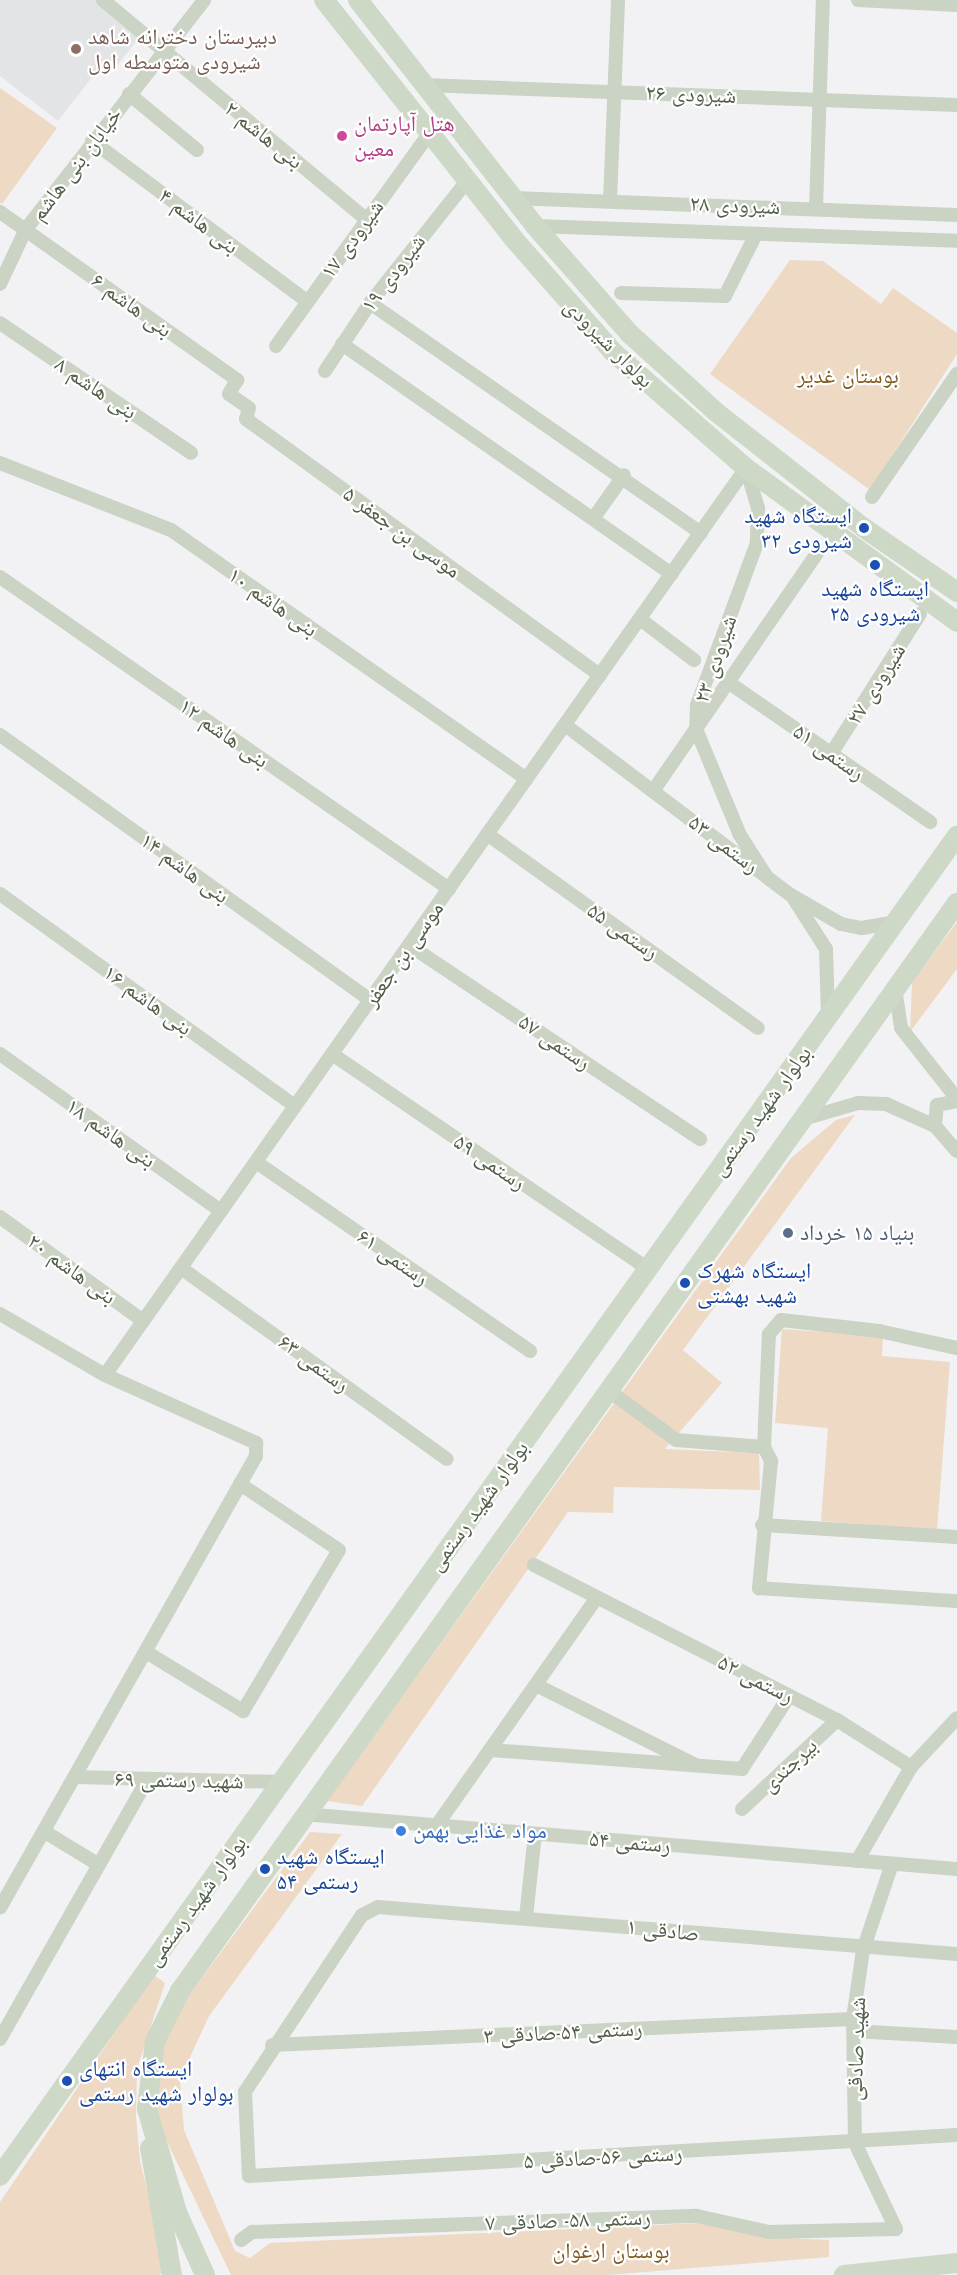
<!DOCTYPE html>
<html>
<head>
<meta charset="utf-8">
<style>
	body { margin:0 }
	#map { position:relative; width:957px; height:2275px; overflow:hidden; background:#f2f2f4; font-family:Jost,"Noto Naskh Arabic",sans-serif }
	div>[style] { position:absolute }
	.education>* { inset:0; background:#e3e4e5 }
	.green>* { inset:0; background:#eed9c4 }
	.minor>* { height:14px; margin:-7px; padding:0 7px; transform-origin:7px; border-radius:7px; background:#cad3c4 }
	.secondary>* { height:20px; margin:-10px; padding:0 10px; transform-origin:10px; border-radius:10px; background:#cdd9c6 }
	.dots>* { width:16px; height:16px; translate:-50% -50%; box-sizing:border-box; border:3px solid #fff; border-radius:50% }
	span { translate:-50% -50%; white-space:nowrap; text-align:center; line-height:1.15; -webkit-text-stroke:4.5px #fff; paint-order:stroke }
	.education-label { font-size:22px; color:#785e54 }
	.left { translate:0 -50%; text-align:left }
	.street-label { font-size:22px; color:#535f4a }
	.hotel-label { font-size:22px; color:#b23c85 }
	.park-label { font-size:22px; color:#7f591c }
	.transit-label { font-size:22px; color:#164399 }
	.right { translate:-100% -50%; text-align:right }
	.service-label { font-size:22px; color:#4e5e75 }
	.shop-label { font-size:22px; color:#366cbe }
</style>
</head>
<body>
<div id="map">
	<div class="education">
		<i style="clip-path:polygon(0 0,96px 0,141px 35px,113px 71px,103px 63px,58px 121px,0 76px)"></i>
	</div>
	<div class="green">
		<i style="clip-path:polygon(0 88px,57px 128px,2px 204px,0 203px)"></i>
		<i style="clip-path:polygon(790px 260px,823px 261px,881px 304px,893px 288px,957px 333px,957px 354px,870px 490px,710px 374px)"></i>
		<i style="clip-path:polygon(957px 922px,957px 969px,910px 1032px,912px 982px)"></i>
		<i style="clip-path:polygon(855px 1115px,683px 1350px,722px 1383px,665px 1449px,759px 1453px,760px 1490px,614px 1487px,613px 1513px,568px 1512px,362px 1806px,327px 1801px,791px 1158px,836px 1120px)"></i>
		<i style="clip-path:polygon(782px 1329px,883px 1336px,882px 1356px,950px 1362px,937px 1530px,821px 1521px,828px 1428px,775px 1423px)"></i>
		<i style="clip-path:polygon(310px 1832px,342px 1834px,209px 2016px,180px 2079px,184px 2130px,235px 2251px,250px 2258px,270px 2243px,699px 2223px,768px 2237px,829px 2240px,829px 2257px,608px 2275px,231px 2275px,160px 2127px,154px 2095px,164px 2044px,187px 1998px)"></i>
		<i style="clip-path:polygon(154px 1975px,165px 1983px,137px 2069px,136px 2116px,140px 2161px,165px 2262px,160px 2275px,0 2275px,0 2202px)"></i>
	</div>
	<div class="minor">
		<i style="left:103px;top:0;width:342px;rotate:39.8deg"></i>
		<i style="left:858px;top:0;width:99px;rotate:2.9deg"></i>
		<i style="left:424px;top:85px;width:533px;rotate:2.15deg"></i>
		<i style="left:129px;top:94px;width:88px;rotate:39.5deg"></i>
		<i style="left:92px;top:141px;width:268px;rotate:36.7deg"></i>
		<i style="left:513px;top:198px;width:444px;rotate:2.2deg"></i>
		<i style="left:610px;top:201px;width:201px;rotate:-87.7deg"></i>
		<i style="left:816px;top:208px;width:208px;rotate:-88.1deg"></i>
		<i style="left:0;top:212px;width:291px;rotate:35.3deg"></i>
		<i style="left:237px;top:380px;width:16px;rotate:120deg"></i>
		<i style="left:229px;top:394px;width:24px;rotate:35deg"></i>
		<i style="left:249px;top:408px;width:11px;rotate:105deg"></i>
		<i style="left:246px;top:419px;width:437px;rotate:35.9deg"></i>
		<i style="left:535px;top:226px;width:422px;rotate:2deg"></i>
		<i style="left:0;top:284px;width:61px;rotate:-64.7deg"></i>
		<i style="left:26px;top:229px;width:290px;rotate:-52.1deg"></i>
		<i style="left:621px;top:293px;width:104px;rotate:1.7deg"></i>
		<i style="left:725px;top:296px;width:69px;rotate:-63.4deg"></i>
		<i style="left:370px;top:303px;width:403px;rotate:34.8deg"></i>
		<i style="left:0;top:323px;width:231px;rotate:34.2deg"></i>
		<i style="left:342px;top:344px;width:402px;rotate:34.9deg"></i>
		<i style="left:276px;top:346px;width:261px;rotate:-54.2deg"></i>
		<i style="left:325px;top:371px;width:82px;rotate:-56.5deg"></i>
		<i style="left:370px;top:303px;width:157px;rotate:-51.5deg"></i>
		<i style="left:0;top:463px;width:184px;rotate:21.4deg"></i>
		<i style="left:171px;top:530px;width:434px;rotate:35deg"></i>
		<i style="left:746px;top:468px;width:42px;rotate:73.3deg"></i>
		<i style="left:758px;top:508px;width:35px;rotate:92deg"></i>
		<i style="left:757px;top:543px;width:173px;rotate:110.3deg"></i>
		<i style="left:697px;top:705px;width:24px;rotate:92deg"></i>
		<i style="left:696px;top:729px;width:115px;rotate:67.5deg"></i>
		<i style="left:740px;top:835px;width:49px;rotate:57.6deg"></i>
		<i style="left:872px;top:497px;width:150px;rotate:-55.4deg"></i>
		<i style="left:595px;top:516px;width:50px;rotate:-54.7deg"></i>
		<i style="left:0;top:577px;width:547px;rotate:34.79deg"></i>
		<i style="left:640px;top:619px;width:68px;rotate:37.2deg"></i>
		<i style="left:728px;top:682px;width:246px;rotate:34.7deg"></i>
		<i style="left:565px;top:725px;width:283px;rotate:37deg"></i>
		<i style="left:791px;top:895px;width:58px;rotate:30.1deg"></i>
		<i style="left:841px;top:924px;width:21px;rotate:11deg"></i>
		<i style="left:862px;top:928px;width:36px;rotate:-10deg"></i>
		<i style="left:0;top:735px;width:455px;rotate:35.6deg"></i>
		<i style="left:831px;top:754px;width:166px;rotate:-57.6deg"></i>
		<i style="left:653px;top:791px;width:289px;rotate:-55.4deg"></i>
		<i style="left:487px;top:834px;width:333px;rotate:35.6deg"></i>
		<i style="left:0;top:894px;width:363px;rotate:35.7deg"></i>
		<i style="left:794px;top:899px;width:59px;rotate:57.4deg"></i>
		<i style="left:826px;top:949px;width:67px;rotate:88.3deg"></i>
		<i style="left:409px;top:945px;width:350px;rotate:33.7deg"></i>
		<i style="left:895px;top:989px;width:39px;rotate:81deg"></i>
		<i style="left:901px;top:1028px;width:90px;rotate:51.7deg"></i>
		<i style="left:0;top:1054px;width:271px;rotate:35.4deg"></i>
		<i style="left:332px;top:1054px;width:382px;rotate:34.2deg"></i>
		<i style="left:803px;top:1119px;width:57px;rotate:-16.2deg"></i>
		<i style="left:858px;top:1103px;width:28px;rotate:2deg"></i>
		<i style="left:886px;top:1104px;width:54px;rotate:24.2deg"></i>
		<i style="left:935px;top:1126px;width:33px;rotate:49deg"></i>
		<i style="left:935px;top:1126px;width:21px;rotate:-85deg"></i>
		<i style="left:937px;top:1105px;width:20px;rotate:-11deg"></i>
		<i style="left:256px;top:1162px;width:333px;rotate:34.6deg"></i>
		<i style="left:0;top:1217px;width:177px;rotate:36deg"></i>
		<i style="left:181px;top:1268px;width:327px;rotate:35.7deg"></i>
		<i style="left:0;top:1314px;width:121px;rotate:30.2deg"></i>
		<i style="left:105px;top:1375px;width:166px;rotate:24.2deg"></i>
		<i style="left:256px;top:1443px;width:13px;rotate:90deg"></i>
		<i style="left:256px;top:1456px;width:519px;rotate:119.53deg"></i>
		<i style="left:105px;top:1375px;width:1111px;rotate:-54.75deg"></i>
		<i style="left:608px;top:1390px;width:84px;rotate:36.3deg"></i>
		<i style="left:676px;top:1440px;width:88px;rotate:4.5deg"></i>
		<i style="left:764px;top:1447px;width:113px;rotate:-87.5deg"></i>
		<i style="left:769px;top:1334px;width:18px;rotate:-49deg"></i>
		<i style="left:781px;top:1320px;width:99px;rotate:6.4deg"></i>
		<i style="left:879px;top:1331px;width:80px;rotate:12.3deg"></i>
		<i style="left:764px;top:1447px;width:16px;rotate:63deg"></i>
		<i style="left:771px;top:1461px;width:128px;rotate:95.4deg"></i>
		<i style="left:759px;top:1588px;width:198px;rotate:3.8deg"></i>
		<i style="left:762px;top:1525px;width:195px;rotate:3.5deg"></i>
		<i style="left:534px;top:1565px;width:340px;rotate:27.1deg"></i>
		<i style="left:837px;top:1720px;width:88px;rotate:32.4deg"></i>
		<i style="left:146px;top:1652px;width:114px;rotate:31.3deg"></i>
		<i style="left:243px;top:1711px;width:187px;rotate:-59.2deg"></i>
		<i style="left:339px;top:1550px;width:119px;rotate:-146.3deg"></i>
		<i style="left:536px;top:1685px;width:179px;rotate:26.6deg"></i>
		<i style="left:490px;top:1750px;width:253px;rotate:4.3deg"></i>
		<i style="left:742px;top:1769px;width:87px;rotate:-57.2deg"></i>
		<i style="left:76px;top:1777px;width:206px;rotate:1.4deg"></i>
		<i style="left:742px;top:1809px;width:130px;rotate:-43.1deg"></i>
		<i style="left:303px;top:1814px;width:656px;rotate:4.81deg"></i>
		<i style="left:437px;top:1825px;width:276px;rotate:-54.9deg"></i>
		<i style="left:45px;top:1832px;width:63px;rotate:31.4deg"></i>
		<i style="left:857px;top:1861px;width:108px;rotate:-60.1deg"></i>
		<i style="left:911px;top:1767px;width:67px;rotate:-46.8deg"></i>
		<i style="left:526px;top:1917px;width:83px;rotate:-83.8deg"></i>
		<i style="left:957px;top:1954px;width:581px;rotate:-175.36deg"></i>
		<i style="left:378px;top:1907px;width:18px;rotate:153deg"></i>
		<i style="left:362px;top:1915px;width:212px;rotate:123.5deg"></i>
		<i style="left:245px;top:2092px;width:84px;rotate:87.3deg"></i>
		<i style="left:249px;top:2176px;width:709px;rotate:-3.31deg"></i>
		<i style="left:854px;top:2031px;width:103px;rotate:3.3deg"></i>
		<i style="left:0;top:2039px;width:298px;rotate:-60.4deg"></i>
		<i style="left:272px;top:2045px;width:582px;rotate:-2.56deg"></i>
		<i style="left:241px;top:2240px;width:14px;rotate:-36deg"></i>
		<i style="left:252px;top:2232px;width:445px;rotate:-2.1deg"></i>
		<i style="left:697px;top:2216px;width:74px;rotate:12.5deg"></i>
		<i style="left:769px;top:2232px;width:127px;rotate:-1.4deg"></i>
		<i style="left:896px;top:2229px;width:95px;rotate:-115.5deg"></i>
		<i style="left:855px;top:2143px;width:124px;rotate:-90.9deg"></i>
		<i style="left:853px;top:2019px;width:70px;rotate:-81.8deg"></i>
		<i style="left:863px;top:1950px;width:91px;rotate:-71.4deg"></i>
	</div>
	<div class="secondary">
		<i style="left:324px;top:0;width:304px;rotate:51.5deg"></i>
		<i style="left:513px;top:238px;width:152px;rotate:48.7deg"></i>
		<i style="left:613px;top:352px;width:176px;rotate:41.1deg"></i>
		<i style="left:746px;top:468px;width:261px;rotate:36.1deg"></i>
		<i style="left:358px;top:0;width:287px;rotate:51.9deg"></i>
		<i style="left:535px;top:226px;width:144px;rotate:48.7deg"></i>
		<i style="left:630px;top:334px;width:116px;rotate:42.2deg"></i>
		<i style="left:716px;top:412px;width:188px;rotate:38.1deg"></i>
		<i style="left:864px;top:528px;width:113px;rotate:34.5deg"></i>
		<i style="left:150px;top:2148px;width:129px;rotate:80.2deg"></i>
		<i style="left:0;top:2176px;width:1647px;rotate:-54.47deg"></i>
		<i style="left:205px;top:2275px;width:69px;rotate:-114deg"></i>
		<i style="left:177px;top:2212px;width:107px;rotate:-106.2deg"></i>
		<i style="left:147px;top:2109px;width:68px;rotate:-83.3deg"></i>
		<i style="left:155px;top:2041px;width:56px;rotate:-63.4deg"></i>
		<i style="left:180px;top:1991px;width:1337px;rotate:-54.47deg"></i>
		<i style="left:844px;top:2275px;width:114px;rotate:-6.1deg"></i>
	</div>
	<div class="dots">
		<i style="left:76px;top:49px;background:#8d6e63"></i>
		<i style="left:342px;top:136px;background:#d1479c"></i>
		<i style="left:864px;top:528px;background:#1a4fb4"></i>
		<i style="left:875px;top:565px;background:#1a4fb4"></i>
		<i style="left:788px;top:1233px;background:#5c6f8a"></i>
		<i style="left:685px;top:1283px;background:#1a4fb4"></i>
		<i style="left:401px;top:1831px;background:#3f7fe0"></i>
		<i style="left:265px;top:1869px;background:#1a4fb4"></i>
		<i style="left:67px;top:2081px;background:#1a4fb4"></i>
	</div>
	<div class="education-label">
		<span class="left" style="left:88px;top:49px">دبیرستان دخترانه شاهد<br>شیرودی متوسطه اول</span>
	</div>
	<div class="street-label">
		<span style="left:691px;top:94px;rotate:2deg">شیرودی ۲۶</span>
		<span style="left:264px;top:135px;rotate:39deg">بنی هاشم ۲</span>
		<span style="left:76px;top:164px;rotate:-53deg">خیابان بنی هاشم</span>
		<span style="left:735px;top:205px;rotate:2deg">شیرودی ۲۸</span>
		<span style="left:199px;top:221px;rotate:37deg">بنی هاشم ۴</span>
		<span style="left:352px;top:239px;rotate:-54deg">شیرودی ۱۷</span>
		<span style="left:393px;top:273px;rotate:-53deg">شیرودی ۱۹</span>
		<span style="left:132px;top:305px;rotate:36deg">بنی هاشم ۶</span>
		<span style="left:609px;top:343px;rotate:45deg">بولوار شیرودی</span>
		<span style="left:96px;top:388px;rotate:34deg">بنی هاشم ۸</span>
		<span style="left:402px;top:532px;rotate:36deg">موسی بن جعفر ۵</span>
		<span style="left:273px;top:602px;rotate:35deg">بنی هاشم ۱۰</span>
		<span style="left:715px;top:659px;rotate:-71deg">شیرودی ۲۳</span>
		<span style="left:876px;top:684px;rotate:-58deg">شیرودی ۲۷</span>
		<span style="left:224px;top:733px;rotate:35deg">بنی هاشم ۱۲</span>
		<span style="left:829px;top:752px;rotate:35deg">رستمی ۵۱</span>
		<span style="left:724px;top:844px;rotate:37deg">رستمی ۵۳</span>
		<span style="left:185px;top:868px;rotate:36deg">بنی هاشم ۱۴</span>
		<span style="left:623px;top:931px;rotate:35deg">رستمی ۵۵</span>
		<span style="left:403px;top:954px;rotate:-55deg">موسی بن جعفر</span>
		<span style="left:148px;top:1000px;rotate:36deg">بنی هاشم ۱۶</span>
		<span style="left:555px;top:1042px;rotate:34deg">رستمی ۵۷</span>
		<span style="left:761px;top:1111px;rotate:-54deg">بولوار شهید رستمی</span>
		<span style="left:111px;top:1133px;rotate:35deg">بنی هاشم ۱۸</span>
		<span style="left:490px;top:1162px;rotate:34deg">رستمی ۵۹</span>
		<span style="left:393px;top:1257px;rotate:35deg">رستمی ۶۱</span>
		<span style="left:72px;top:1269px;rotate:36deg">بنی هاشم ۲۰</span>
		<span style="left:314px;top:1363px;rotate:36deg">رستمی ۶۳</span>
		<span style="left:478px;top:1506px;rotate:-54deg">بولوار شهید رستمی</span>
		<span style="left:756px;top:1679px;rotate:27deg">رستمی ۵۲</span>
		<span style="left:789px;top:1765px;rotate:-43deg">بیرجندی</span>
		<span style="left:179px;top:1780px;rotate:1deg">شهید رستمی ۶۹</span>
		<span style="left:630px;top:1842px;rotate:5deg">رستمی ۵۴</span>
		<span style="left:196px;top:1901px;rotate:-54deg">بولوار شهید رستمی</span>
		<span style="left:663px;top:1930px;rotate:6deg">صادقی ۱</span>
		<span style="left:563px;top:2032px;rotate:-3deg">رستمی ۵۴-صادقی ۳</span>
		<span style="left:856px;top:2049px;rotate:-88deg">شهید صادقی</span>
		<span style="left:603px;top:2157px;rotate:-3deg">رستمی ۵۶-صادقی ۵</span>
		<span style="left:568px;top:2220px;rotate:-2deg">رستمی ۵۸- صادقی ۷</span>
	</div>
	<div class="hotel-label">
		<span class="left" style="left:354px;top:136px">هتل آپارتمان<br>معین</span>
	</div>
	<div class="park-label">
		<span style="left:848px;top:376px">بوستان غدیر</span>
		<span style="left:611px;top:2251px">بوستان ارغوان</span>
	</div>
	<div class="transit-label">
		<span class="right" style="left:852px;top:528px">ایستگاه شهید<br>شیرودی ۳۲</span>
		<span style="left:875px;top:601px">ایستگاه شهید<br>شیرودی ۲۵</span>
		<span class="left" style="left:697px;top:1283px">ایستگاه شهرک<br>شهید بهشتی</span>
		<span class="left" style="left:277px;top:1869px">ایستگاه شهید<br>رستمی ۵۴</span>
		<span class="left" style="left:79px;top:2081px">ایستگاه انتهای<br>بولوار شهید رستمی</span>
	</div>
	<div class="service-label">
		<span class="left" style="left:800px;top:1233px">بنیاد ۱۵ خرداد</span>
	</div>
	<div class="shop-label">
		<span class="left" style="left:413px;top:1831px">مواد غذایی بهمن</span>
	</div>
</div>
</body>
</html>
